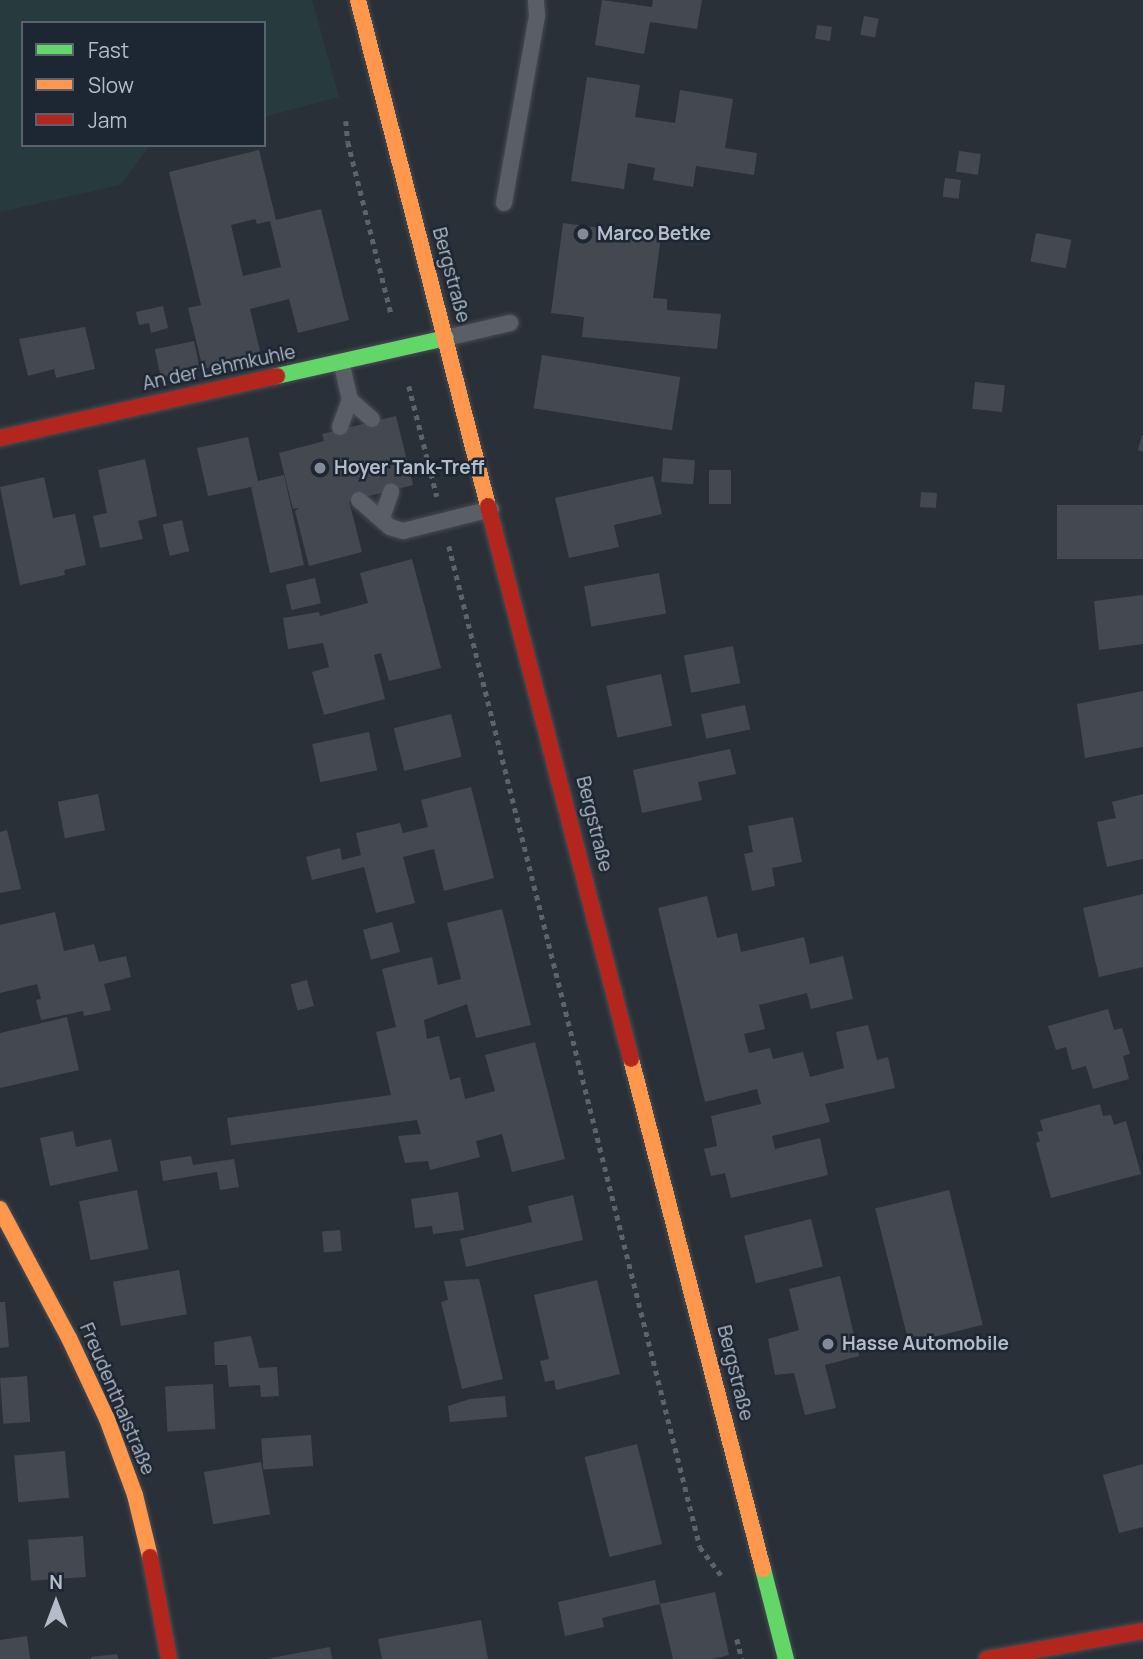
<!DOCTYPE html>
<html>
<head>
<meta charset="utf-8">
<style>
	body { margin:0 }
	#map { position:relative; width:1143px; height:1659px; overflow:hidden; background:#2a3038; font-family:Manrope,sans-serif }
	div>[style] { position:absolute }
	.green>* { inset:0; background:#273a3e }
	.building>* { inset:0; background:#444950; transform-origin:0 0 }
	.path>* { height:4.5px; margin-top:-2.25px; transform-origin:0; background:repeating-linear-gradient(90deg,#5d636a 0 5px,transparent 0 10px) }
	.roads { filter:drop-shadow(0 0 2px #484c53) drop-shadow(0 0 2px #484c53) }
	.lane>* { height:16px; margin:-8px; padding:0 8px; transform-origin:8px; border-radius:8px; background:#5a5e66 }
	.fast>* { height:16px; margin:-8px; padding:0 8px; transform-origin:8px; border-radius:8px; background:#63d668 }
	.slow>* { height:16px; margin:-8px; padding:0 8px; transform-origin:8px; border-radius:8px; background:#ff974d }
	.jam>* { height:16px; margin:-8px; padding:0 8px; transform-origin:8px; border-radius:8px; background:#b3261e }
	.dots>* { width:19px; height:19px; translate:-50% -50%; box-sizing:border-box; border:4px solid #1d2633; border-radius:50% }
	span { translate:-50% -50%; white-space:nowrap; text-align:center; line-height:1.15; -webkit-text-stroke:5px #1d2633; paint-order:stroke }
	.poi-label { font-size:19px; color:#b4bcc9; font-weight:700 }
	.left { translate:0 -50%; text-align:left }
	.street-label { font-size:19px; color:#b4bcc9 }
	.legend { position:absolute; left:21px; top:21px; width:245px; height:126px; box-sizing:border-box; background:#1d2633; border:2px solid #59626f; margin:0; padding:9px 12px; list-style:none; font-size:21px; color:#b4bcc9 }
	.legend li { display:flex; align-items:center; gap:14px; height:35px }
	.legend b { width:35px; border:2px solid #59626f }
	.north { position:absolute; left:21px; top:1568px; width:70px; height:70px; -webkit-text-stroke:5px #1d2633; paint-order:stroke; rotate:0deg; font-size:19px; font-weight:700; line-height:28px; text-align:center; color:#b4bcc9 }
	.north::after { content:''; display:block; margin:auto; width:24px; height:32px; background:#b4bcc9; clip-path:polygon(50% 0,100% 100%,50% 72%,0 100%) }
</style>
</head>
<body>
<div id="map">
	<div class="green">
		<i style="clip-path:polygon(0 0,312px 0,339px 97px,264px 117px,264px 23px,23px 23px,23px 145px,158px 145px,148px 148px,120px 185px,0 212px)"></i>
	</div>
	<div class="building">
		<i style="clip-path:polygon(602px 0,652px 7px,653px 0,702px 0,697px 29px,650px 22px,644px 54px,595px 45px)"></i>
		<i style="left:864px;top:16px;width:15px;height:19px;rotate:11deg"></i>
		<i style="left:817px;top:25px;width:15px;height:14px;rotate:8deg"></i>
		<i style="clip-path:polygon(587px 77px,640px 85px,635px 117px,675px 123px,680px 90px,733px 99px,725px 148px,757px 153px,754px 175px,696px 166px,693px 187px,653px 180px,655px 168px,628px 163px,624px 189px,571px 181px)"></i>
		<i style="clip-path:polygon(evenodd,259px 150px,276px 220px,321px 209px,349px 320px,298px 333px,289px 299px,250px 309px,261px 355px,203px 369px,188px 308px,201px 305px,169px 172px,259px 150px,255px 219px,257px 224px,270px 221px,281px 267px,243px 276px,231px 225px,255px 219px)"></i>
		<i style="left:959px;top:151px;width:22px;height:21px;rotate:8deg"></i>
		<i style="left:945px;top:178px;width:16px;height:19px;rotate:7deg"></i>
		<i style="clip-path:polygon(563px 223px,661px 236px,653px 298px,667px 299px,667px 310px,721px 314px,717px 349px,582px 337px,584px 317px,551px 313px)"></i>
		<i style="left:1036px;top:233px;width:36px;height:29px;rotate:11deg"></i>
		<i style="clip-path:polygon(163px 306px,168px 328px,151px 333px,149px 323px,139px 325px,136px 312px)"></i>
		<i style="clip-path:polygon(85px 327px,95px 369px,56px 378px,54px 369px,28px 376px,19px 339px)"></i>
		<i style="left:194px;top:341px;width:29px;height:40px;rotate:78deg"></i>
		<i style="left:542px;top:355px;width:140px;height:54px;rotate:9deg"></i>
		<i style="left:975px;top:382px;width:30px;height:27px;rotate:6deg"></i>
		<i style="clip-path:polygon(396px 416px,413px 485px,349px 501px,362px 552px,309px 566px,295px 511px,299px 508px,293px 509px,279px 453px,324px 441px,322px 434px)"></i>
		<i style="clip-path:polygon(1142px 435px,1143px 435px,1143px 452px,1138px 450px)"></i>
		<i style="clip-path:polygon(248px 437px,258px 481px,284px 475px,304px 565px,270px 573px,251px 487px,208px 496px,197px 448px)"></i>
		<i style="left:663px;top:458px;width:32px;height:24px;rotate:4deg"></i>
		<i style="clip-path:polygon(145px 459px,157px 516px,138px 521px,143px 539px,100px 548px,93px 516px,107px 513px,98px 470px)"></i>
		<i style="left:709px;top:470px;width:22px;height:34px"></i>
		<i style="clip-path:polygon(653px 476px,662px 514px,614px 525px,619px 547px,569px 558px,555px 498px)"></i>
		<i style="clip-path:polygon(44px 477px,53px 518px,75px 514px,86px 565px,64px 570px,65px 575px,20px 585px,0 487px)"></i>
		<i style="left:921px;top:492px;width:16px;height:15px;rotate:4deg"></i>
		<i style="left:1143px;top:505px;width:54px;height:86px;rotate:90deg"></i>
		<i style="left:182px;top:520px;width:32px;height:20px;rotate:77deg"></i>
		<i style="clip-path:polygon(412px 559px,441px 668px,389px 681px,381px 653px,374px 655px,385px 699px,324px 715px,312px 672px,329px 667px,323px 643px,288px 649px,283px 618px,319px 612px,320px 616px,368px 603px,360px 573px)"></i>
		<i style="left:659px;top:573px;width:41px;height:76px;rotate:80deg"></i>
		<i style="left:315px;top:578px;width:26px;height:30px;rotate:77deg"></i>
		<i style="clip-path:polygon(1143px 595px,1143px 644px,1099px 650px,1094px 601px)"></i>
		<i style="left:733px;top:646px;width:38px;height:50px;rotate:79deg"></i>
		<i style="left:661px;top:674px;width:53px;height:56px;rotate:78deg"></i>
		<i style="clip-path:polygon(1143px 691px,1143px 747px,1085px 758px,1077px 704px)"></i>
		<i style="left:745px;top:705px;width:25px;height:45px;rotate:78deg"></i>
		<i style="left:451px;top:714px;width:44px;height:59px;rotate:76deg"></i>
		<i style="left:369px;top:732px;width:39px;height:58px;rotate:78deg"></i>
		<i style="clip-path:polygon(730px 749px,736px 774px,698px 782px,702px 800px,642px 813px,633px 770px)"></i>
		<i style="clip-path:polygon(471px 787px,494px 878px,444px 891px,434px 849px,403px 857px,415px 903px,376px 913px,364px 867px,312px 880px,306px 857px,340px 848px,342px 860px,361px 855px,356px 833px,400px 823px,403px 833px,428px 827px,421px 800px)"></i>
		<i style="left:98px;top:794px;width:37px;height:41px;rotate:79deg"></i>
		<i style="clip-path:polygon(1143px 794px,1143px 859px,1107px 867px,1097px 822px,1116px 818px,1112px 802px)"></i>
		<i style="clip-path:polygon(793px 817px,802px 862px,772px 868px,775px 886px,752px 891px,744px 854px,753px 852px,748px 826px)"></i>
		<i style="clip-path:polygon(7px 830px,21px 889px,0 893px,0 832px)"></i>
		<i style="clip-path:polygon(1143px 894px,1143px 967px,1099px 977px,1083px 908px)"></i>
		<i style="clip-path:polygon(707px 896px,717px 938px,737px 933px,741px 952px,804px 937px,810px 964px,843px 956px,853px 999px,811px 1009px,807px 993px,759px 1005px,765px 1029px,744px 1034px,749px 1053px,770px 1048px,773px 1059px,803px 1052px,810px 1077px,844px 1068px,836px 1032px,868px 1025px,877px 1060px,888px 1057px,895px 1088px,825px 1104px,830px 1122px,772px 1136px,775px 1149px,820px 1138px,828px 1175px,731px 1198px,725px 1173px,711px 1176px,704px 1149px,717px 1146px,711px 1116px,761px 1104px,757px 1089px,705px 1102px,658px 908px)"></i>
		<i style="clip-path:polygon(502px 909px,531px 1025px,476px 1038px,467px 1004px,424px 1020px,427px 1039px,439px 1036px,450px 1080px,460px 1077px,465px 1099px,495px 1091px,485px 1055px,535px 1042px,565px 1159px,512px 1172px,502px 1134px,476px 1141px,480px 1157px,430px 1170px,428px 1161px,405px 1163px,398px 1136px,421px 1134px,417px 1120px,231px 1145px,227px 1118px,391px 1095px,376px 1032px,396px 1027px,382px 969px,432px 957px,438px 985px,461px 979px,447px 923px)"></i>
		<i style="clip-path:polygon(55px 912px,64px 951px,94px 944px,99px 962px,126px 956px,131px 977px,104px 984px,111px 1010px,84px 1016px,83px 1011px,41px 1020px,36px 1000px,41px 999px,37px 984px,0 993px,0 925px)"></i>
		<i style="left:392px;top:922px;width:31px;height:30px;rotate:75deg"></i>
		<i style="left:307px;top:980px;width:27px;height:17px;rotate:75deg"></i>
		<i style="clip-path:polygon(1108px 1009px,1114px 1030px,1122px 1028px,1130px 1054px,1123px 1056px,1129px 1079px,1093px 1089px,1086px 1066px,1072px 1070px,1066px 1047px,1056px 1050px,1048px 1026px)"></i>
		<i style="clip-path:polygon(67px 1017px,79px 1070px,0 1088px,0 1033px)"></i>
		<i style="clip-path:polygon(1100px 1104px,1103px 1116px,1111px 1115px,1114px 1125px,1126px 1121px,1141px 1174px,1051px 1198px,1036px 1143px,1040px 1141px,1037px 1132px,1043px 1131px,1040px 1120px)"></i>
		<i style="clip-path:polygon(73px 1131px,76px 1147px,111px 1139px,118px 1171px,50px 1186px,40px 1138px)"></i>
		<i style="clip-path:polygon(191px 1156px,193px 1165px,234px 1159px,239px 1187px,220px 1190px,217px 1172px,163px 1181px,160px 1161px)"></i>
		<i style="left:137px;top:1190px;width:60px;height:59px;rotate:79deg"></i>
		<i style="left:949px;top:1190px;width:139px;height:76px;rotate:76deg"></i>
		<i style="clip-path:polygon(458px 1192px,464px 1230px,433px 1234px,432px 1226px,415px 1228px,411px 1199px)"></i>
		<i style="clip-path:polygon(573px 1195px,583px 1240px,466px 1267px,460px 1239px,532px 1222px,528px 1206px)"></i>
		<i style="left:811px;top:1219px;width:49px;height:69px;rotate:76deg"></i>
		<i style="left:340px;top:1230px;width:21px;height:18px;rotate:85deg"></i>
		<i style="left:179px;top:1270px;width:45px;height:67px;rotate:80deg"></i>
		<i style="clip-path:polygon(840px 1276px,859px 1356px,825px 1365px,836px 1408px,805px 1415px,794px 1373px,775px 1375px,768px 1339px,799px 1330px,789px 1289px)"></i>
		<i style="clip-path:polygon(479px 1279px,503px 1379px,462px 1389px,441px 1302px,448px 1300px,444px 1281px)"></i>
		<i style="clip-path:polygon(597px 1280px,620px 1374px,556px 1390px,554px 1380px,545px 1382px,540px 1361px,549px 1359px,534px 1295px)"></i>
		<i style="clip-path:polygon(0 1302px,5px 1302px,9px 1347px,0 1348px)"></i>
		<i style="clip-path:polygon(251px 1336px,259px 1368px,277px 1367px,279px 1396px,261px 1397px,260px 1385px,229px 1387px,227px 1365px,215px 1365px,214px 1342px)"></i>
		<i style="left:27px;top:1376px;width:46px;height:27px;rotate:86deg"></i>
		<i style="left:213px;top:1384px;width:45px;height:48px;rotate:87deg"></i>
		<i style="clip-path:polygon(505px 1396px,507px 1417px,450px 1422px,448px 1406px,470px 1399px)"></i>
		<i style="left:311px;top:1435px;width:31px;height:50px;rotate:86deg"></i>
		<i style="left:637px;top:1444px;width:103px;height:54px;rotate:76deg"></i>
		<i style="left:65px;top:1451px;width:47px;height:51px;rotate:85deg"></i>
		<i style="left:261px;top:1462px;width:53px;height:58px;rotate:80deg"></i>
		<i style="clip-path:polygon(1143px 1464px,1143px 1527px,1119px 1533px,1103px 1475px)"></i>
		<i style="left:83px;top:1536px;width:41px;height:55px;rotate:86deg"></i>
		<i style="clip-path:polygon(655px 1580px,660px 1604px,602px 1618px,604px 1627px,565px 1636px,558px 1602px)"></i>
		<i style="clip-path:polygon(715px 1592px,729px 1655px,712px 1659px,673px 1659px,660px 1604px)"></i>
		<i style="clip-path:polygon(481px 1620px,488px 1659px,382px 1659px,378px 1639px)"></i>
		<i style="clip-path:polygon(27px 1636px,30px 1659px,0 1659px,0 1640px)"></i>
		<i style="clip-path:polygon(330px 1647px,332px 1659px,271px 1659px,271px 1658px)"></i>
		<i style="clip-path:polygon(117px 1654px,118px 1659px,91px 1659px,91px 1657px)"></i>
	</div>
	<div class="path">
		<i style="left:346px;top:121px;width:21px;rotate:85deg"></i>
		<i style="left:348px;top:142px;width:176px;rotate:75.9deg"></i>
		<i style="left:409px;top:386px;width:114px;rotate:75.8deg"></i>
		<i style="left:449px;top:546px;width:1032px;rotate:75.92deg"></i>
		<i style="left:700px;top:1547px;width:36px;rotate:53deg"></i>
		<i style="left:737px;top:1639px;width:21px;rotate:76deg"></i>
	</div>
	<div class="roads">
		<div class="lane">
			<i style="left:504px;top:203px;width:190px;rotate:-80deg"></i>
			<i style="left:537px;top:16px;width:16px;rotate:-94deg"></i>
			<i style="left:446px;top:338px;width:66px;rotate:-13.2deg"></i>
			<i style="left:350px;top:400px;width:29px;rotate:41deg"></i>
			<i style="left:340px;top:427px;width:29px;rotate:-70deg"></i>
			<i style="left:350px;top:400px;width:39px;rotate:-103deg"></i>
			<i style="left:359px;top:500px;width:41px;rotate:41.1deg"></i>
			<i style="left:390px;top:527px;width:14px;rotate:17deg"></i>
			<i style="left:403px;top:531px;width:91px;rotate:-14deg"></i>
			<i style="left:382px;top:518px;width:28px;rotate:-71deg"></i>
		</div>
		<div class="fast">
			<i style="left:277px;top:376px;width:173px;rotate:-12.7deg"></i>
			<i style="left:763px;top:1569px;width:93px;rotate:75.7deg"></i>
		</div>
		<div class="slow">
			<i style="left:358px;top:0;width:522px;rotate:75.59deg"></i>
			<i style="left:631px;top:1059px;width:527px;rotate:75.49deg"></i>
			<i style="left:0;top:1209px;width:146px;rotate:61.9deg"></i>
			<i style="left:69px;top:1338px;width:89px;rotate:64.9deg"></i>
			<i style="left:107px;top:1419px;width:81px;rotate:69.8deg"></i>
			<i style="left:135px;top:1495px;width:64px;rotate:76.4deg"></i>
		</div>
		<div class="jam">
			<i style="left:0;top:438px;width:284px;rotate:-12.6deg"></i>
			<i style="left:488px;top:506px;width:571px;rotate:75.5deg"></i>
			<i style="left:150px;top:1557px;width:104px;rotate:79.4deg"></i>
			<i style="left:987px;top:1659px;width:158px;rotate:-10.2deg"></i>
		</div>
	</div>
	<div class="dots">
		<i style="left:583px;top:234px;background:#848b96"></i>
		<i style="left:320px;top:468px;background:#848b96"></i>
		<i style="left:828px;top:1344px;background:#848b96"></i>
	</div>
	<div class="poi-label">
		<span class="left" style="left:597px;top:234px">Marco Betke</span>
		<span class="left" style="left:334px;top:468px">Hoyer Tank-Treff</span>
		<span class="left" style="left:842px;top:1344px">Hasse Automobile</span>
	</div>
	<div class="street-label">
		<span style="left:451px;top:275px;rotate:75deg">Bergstraße</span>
		<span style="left:219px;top:368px;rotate:-12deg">An der Lehmkuhle</span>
		<span style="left:594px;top:824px;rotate:76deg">Bergstraße</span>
		<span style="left:735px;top:1373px;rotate:76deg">Bergstraße</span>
		<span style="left:117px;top:1399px;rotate:67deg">Freudenthalstraße</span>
	</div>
	<ul class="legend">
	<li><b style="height:9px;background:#63d668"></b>Fast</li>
	<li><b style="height:9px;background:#ff974d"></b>Slow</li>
	<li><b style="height:9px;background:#b3261e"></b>Jam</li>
	</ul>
	<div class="north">N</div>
</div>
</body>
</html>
